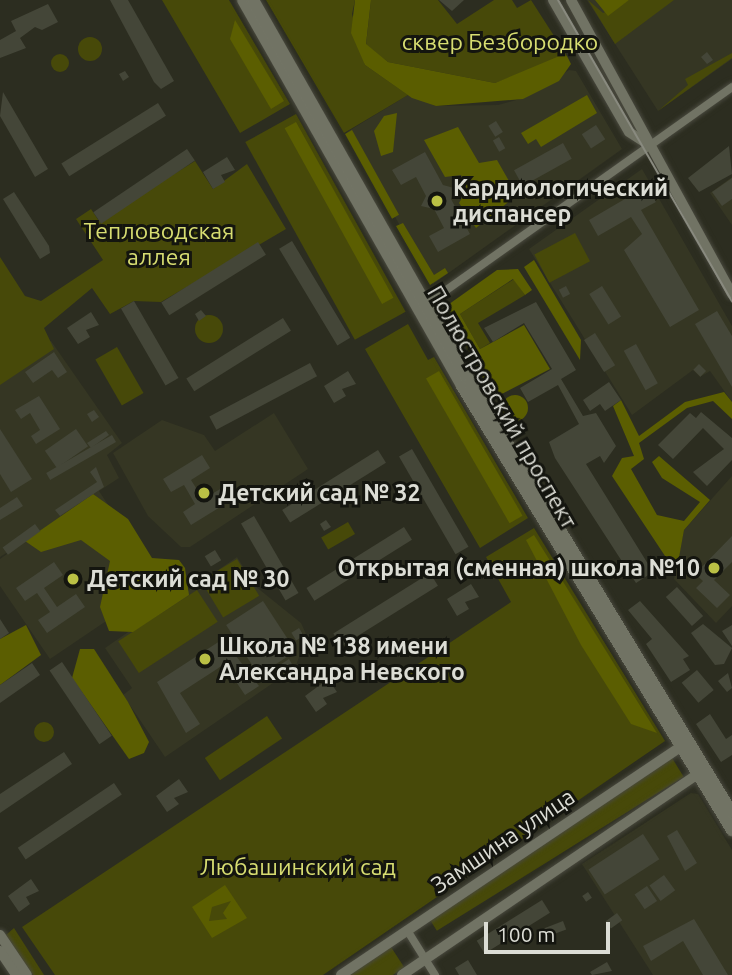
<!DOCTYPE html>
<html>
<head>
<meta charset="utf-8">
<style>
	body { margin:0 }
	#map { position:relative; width:732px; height:975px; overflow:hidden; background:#2c2d20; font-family:Ubuntu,sans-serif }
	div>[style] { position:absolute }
	.built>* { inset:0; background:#353623 }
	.green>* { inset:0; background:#474909; transform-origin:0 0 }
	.round { border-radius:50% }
	.forest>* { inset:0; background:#5b5e01; transform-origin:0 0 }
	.water>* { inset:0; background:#5a5d00 }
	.building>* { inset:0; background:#444638; transform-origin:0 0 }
	.roads { filter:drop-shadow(0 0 2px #49493e) drop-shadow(0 0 2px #49493e) }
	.minor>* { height:8px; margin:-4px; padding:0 4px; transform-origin:4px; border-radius:4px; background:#717364 }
	.tertiary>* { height:10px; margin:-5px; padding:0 5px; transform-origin:5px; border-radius:5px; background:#717364 }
	.secondary>* { height:12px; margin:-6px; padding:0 6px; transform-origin:6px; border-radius:6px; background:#717364 }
	.tram>* { height:2px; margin:-1px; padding:0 1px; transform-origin:1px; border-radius:1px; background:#898a7f }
	.dots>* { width:19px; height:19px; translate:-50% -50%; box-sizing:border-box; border:4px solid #14150f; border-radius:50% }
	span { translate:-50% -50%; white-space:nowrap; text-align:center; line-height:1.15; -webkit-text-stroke:6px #14150f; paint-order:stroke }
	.park-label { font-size:23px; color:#d7dd71 }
	.poi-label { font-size:23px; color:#dcddd5; font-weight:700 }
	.left { translate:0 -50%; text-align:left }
	.right { translate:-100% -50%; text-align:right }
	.street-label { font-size:23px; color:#dcddd5 }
	.scale { position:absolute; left:484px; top:922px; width:126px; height:32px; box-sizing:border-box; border:4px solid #dcddd5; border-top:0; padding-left:9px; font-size:21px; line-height:24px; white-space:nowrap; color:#dcddd5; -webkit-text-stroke:5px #14150f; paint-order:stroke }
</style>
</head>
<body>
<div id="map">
	<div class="built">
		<i style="clip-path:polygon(587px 0,732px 0,732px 59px,658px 111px)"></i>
		<i style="clip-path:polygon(569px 70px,576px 71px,622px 149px,433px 284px,347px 132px,408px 95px,436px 106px,498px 105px,524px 98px)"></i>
		<i style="clip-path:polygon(642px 169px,732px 326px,732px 402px,710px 371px,700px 377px,693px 370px,632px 415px,529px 249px)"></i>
		<i style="clip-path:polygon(732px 177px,732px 225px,710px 193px)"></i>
		<i style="clip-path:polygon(51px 341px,122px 443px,107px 455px,119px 478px,99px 491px,152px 572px,121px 611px,50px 659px,0 586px,0 559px,28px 539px,0 557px,0 374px)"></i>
		<i style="clip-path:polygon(274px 413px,308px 469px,190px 547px,181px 547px,148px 516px,113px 453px,162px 420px,204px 435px,215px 451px)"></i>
		<i style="clip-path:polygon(732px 476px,732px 606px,716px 623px,674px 579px,684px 530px)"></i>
		<i style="clip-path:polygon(237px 557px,255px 586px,301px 623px,307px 636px,295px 668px,165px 757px,123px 695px,132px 688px,105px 648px)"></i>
		<i style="clip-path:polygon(691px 793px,698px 794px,732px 850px,732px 975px,653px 975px,582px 864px)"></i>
	</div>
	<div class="green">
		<i style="clip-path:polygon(162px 0,229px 0,290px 104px,240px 133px)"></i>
		<i style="clip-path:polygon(266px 0,355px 0,352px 14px,365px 65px,408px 95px,344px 133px)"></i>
		<i style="clip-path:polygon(371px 0,438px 0,457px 24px,494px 0,512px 0,517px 8px,531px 0,567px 56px,495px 83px,388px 62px,366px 45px)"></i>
		<i style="clip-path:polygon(588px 0,603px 13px,629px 0,674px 0,615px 44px)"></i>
		<i class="round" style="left:78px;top:37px;width:24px;height:24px"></i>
		<i style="clip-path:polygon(732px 53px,732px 58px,658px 111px,688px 85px,685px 79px)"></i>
		<i class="round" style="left:51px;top:54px;width:18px;height:18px"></i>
		<i style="left:296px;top:114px;width:226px;height:58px;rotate:61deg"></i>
		<i style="clip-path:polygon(195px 161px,213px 189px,247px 164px,286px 229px,161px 302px,134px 301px,110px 314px,92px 288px,44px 328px,54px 349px,0 385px,0 257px,25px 296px,41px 301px,103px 260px,76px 219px,91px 209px,99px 221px)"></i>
		<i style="left:575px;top:233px;width:32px;height:46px;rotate:62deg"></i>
		<i style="clip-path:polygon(514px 279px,525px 295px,478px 323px,490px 343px,480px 349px,460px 314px)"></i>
		<i class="round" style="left:195px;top:315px;width:28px;height:28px"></i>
		<i style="clip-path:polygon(408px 324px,428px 360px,434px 357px,528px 518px,480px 548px,365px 349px)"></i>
		<i style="left:117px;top:347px;width:53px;height:25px;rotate:60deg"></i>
		<i style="left:348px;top:522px;width:14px;height:31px;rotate:60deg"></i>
		<i style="clip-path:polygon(534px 528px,665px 741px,323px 975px,55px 975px,22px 927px,511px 602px,486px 557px)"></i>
		<i style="left:237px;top:559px;width:43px;height:42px;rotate:59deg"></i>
		<i style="left:197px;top:590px;width:38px;height:94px;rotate:57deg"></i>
		<i style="left:267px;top:716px;width:27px;height:75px;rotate:56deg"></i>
		<i class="round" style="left:34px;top:722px;width:20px;height:20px"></i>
		<i style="left:672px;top:758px;width:22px;height:291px;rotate:58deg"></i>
		<i style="clip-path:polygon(14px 928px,44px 975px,33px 975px,6px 935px)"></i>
		<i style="clip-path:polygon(391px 947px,404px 967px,393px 975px,350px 975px)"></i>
	</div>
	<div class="forest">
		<i style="clip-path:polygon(235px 20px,284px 101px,271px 109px,230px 39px)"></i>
		<i style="clip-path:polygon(587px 95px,597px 113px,541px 147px,536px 139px,528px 144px,521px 133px)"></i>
		<i style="clip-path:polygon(397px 113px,393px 152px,381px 156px,374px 131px,384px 116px)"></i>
		<i style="left:296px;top:122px;width:201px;height:13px;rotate:61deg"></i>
		<i style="clip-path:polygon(458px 127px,479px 163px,497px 160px,517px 195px,476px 228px,459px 203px,467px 189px,461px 175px,445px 177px,424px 140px)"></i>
		<i style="left:352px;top:130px;width:97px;height:8px;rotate:61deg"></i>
		<i style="clip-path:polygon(403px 223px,434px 275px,445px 268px,448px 273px,430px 285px,396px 226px)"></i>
		<i style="clip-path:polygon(534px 260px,581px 340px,580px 360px,524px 267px)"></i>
		<i style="clip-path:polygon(518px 269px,532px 290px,525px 295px,513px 279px,460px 314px,480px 349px,524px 325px,550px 369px,494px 398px,445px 307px,497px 270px)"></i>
		<i style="left:439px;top:371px;width:167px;height:15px;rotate:60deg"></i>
		<i style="clip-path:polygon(724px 392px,732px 402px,732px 419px,713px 401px,687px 408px,639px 443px,644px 459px,631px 469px,657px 515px,684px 521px,700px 502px,662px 478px,652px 462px,659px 456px,710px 500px,684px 530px,678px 563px,667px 559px,612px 476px,622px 458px,634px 456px,613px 406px,621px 400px,639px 436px,685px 402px)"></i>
		<i class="round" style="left:502px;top:395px;width:26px;height:26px"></i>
		<i style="clip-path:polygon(93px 494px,128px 519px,152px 558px,179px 560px,185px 568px,189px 595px,133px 632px,109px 631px,100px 607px,110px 561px,81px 540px,41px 552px,25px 541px)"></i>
		<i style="clip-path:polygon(534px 535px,657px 733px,631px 724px,581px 645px,526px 540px)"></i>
		<i style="clip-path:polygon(26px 625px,41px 655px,0 685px,0 639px)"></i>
		<i style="clip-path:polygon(80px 649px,94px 649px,128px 702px,149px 742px,144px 753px,129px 759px,72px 678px)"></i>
	</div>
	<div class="water">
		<i style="clip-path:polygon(355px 0,371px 0,366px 44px,388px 62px,495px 83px,557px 57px,567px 56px,571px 64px,559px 81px,523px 99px,436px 106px,412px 98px,365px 65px,351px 33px)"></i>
		<i style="clip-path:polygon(595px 0,629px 0,608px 16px)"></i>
		<i style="clip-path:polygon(evenodd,225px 885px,247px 918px,212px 938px,192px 907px,225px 885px,231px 901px,223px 913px,227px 919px,209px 921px,212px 907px,231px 901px)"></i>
	</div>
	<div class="building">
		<i style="clip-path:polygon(110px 0,128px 0,174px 81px,161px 89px,154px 82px)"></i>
		<i style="clip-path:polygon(439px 0,464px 0,452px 11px)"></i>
		<i style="clip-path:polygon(48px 4px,58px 22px,42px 30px,35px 27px,20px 38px,26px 48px,0 58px,0 40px,16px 31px,11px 21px)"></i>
		<i style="clip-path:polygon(707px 52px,713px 60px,707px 64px,701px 57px)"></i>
		<i style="clip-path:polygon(125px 71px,129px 77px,123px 81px,119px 74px)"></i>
		<i style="clip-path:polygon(3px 92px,48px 169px,35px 177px,0 116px)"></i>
		<i style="left:158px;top:103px;width:15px;height:114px;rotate:58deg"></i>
		<i style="left:496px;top:121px;width:13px;height:9px;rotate:58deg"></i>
		<i style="left:596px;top:125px;width:17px;height:17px;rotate:57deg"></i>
		<i style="left:499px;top:137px;width:13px;height:7px;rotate:61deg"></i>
		<i style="left:563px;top:143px;width:18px;height:56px;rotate:61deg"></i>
		<i style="clip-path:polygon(729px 146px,732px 174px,699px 192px,688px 178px)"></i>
		<i style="left:187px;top:149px;width:14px;height:113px;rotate:56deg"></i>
		<i style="clip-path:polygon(425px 152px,443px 185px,454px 188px,451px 199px,470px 234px,438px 252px,429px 236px,444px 228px,434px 209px,421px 206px,426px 196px,416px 177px,401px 185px,392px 170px)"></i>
		<i style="clip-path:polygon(227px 157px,235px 170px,221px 175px,225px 182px,213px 189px,203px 172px)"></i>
		<i style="clip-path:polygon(732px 178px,732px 199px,722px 206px,712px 192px)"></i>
		<i style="clip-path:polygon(647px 186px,656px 202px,641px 210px,699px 310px,670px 327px,624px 250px,642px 234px,631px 217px,598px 236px,589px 220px)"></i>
		<i style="clip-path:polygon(14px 192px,49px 246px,50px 253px,40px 259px,3px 199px)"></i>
		<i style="left:292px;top:241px;width:113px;height:15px;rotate:59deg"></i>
		<i style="left:258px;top:242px;width:15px;height:114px;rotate:58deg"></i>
		<i style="left:566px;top:286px;width:9px;height:8px;rotate:63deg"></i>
		<i style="left:602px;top:286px;width:36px;height:15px;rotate:58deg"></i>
		<i style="left:134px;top:301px;width:89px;height:15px;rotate:60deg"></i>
		<i style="clip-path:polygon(536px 302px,576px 370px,561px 379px,583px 416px,596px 413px,616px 446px,604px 463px,600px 456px,586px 464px,653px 572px,636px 583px,555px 458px,549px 442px,579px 424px,558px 385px,528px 402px,520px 388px,552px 369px,524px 323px,493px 342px,484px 328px)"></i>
		<i style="clip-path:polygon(201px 310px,206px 316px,199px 321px,195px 314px)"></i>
		<i style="clip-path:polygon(717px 311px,732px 336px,732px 387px,695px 324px)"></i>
		<i style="clip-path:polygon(91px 312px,99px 325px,86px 330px,90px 337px,78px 344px,67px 328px)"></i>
		<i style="left:283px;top:318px;width:15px;height:114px;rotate:58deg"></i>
		<i style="left:595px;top:333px;width:38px;height:13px;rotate:58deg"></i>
		<i style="left:636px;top:344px;width:45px;height:14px;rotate:61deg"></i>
		<i style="clip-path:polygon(54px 352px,67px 372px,58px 378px,52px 370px,33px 383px,25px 372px)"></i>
		<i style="left:310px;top:363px;width:15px;height:114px;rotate:62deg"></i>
		<i style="left:699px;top:364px;width:10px;height:8px;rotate:45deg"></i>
		<i style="clip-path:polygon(348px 371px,356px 384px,342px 389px,346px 396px,334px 403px,324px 386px)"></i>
		<i style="clip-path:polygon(609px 382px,621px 400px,605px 411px,600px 404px,590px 411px,583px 400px)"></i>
		<i style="clip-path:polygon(39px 396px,60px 429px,36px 444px,31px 436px,40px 430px,30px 413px,21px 419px,15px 410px)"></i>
		<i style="clip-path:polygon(94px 410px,99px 417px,92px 422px,87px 414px)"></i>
		<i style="clip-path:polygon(701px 412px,732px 438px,732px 460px,707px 486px,693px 472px,724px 449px,703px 428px,673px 459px,658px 445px,690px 413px,696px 418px)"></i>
		<i style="clip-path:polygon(0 429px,32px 479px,11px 492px,0 474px)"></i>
		<i style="left:76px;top:429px;width:21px;height:38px;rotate:55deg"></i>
		<i style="clip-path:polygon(106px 431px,109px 435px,91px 448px,87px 443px)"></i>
		<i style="left:112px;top:435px;width:8px;height:76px;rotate:60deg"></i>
		<i style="left:412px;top:449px;width:113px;height:15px;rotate:60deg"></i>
		<i style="left:378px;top:450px;width:15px;height:113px;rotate:58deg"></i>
		<i style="clip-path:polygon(202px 455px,210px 468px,191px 480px,203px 499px,222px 488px,230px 501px,191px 525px,183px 512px,195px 504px,184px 485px,171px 492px,163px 479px)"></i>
		<i style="clip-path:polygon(96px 467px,104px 487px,60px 516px,55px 510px,97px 482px,90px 472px)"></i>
		<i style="clip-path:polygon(17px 497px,23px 506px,0 520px,0 508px)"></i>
		<i style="left:254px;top:516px;width:89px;height:15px;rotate:60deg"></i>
		<i style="clip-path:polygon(326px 520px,331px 527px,324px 531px,320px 524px)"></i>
		<i style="left:35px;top:524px;width:9px;height:40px;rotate:54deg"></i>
		<i style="left:404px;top:527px;width:15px;height:115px;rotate:58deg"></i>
		<i style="clip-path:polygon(732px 536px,732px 562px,714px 580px,730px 595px,717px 608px,696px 588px,703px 581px,695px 574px)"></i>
		<i style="left:215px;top:550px;width:12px;height:12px;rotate:59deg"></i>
		<i style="clip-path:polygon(54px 562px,63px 575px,44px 588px,57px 607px,76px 594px,85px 607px,47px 633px,38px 620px,50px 612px,37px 593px,25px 601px,16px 588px)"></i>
		<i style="left:430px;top:573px;width:15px;height:114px;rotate:58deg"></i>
		<i style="clip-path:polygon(471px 584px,479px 597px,465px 602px,469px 609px,457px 616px,447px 599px)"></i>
		<i style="left:677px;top:587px;width:39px;height:15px;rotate:48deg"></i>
		<i style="left:263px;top:601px;width:60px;height:44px;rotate:57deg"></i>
		<i style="clip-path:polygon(640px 601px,689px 656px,683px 659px,690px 670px,671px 682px,646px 644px,652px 639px,628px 610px)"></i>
		<i style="clip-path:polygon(0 619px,9px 633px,0 639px)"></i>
		<i style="clip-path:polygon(703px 624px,732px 648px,724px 664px,715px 665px,691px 633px)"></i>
		<i style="clip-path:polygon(732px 625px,732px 646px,722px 631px)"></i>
		<i style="left:299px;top:628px;width:9px;height:9px;rotate:58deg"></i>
		<i style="clip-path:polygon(223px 639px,259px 686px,245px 695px,224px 664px,217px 669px,180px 693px,200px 724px,186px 733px,157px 682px)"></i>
		<i style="clip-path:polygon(289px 659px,293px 666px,274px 680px,269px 672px)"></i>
		<i style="left:62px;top:662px;width:89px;height:15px;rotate:56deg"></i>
		<i style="clip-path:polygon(32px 663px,40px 675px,0 703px,0 685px)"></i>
		<i style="left:697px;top:670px;width:26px;height:20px;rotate:50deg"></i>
		<i style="clip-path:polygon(728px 673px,732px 688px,727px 692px,718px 681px)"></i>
		<i style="clip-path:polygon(328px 679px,337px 692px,323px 698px,327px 704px,316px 712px,305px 696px)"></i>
		<i style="clip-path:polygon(710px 714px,726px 739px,732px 735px,732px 755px,721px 762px,696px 724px)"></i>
		<i style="clip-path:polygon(64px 752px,72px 764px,0 813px,0 794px)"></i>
		<i style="clip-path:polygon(179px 779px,188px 792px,174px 798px,179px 804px,167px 812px,156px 796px)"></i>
		<i style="left:114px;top:783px;width:14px;height:116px;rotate:56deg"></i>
		<i style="clip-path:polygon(677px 830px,697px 863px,685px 871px,667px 836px)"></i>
		<i style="left:643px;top:834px;width:30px;height:65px;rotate:57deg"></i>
		<i style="left:664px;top:875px;width:19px;height:18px;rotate:54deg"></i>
		<i style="clip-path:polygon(31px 879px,39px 891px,26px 897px,30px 904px,19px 912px,8px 896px)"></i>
		<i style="left:647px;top:886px;width:18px;height:15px;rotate:56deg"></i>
		<i style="left:588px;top:892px;width:7px;height:7px;rotate:56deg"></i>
		<i style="left:542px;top:900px;width:15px;height:77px;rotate:58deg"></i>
		<i style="left:617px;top:913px;width:9px;height:14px;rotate:54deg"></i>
		<i style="clip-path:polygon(694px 919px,728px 975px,703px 975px,683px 941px,651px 961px,643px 946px)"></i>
		<i style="left:563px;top:921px;width:9px;height:20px;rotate:69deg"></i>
		<i style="clip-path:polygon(468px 960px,477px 975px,459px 975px,455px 968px)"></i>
		<i style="clip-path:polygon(607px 962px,612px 971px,592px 975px,590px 972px)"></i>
	</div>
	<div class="roads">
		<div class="minor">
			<i style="left:424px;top:306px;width:378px;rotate:-35.4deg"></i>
			<i style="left:407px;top:930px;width:53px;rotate:58.1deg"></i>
		</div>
		<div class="tertiary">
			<i style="left:553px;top:0;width:152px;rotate:60.1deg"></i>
			<i style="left:629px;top:132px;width:24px;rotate:33deg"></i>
			<i style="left:571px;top:0;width:335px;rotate:61.3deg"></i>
			<i style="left:0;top:935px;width:48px;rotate:56deg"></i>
			<i style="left:0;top:951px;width:29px;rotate:56deg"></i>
			<i style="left:341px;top:975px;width:416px;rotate:-33.9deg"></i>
			<i style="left:402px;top:975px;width:365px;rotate:-34.2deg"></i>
		</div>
		<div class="secondary">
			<i style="left:243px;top:0;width:444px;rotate:60.4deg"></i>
			<i style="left:462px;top:386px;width:520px;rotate:58.7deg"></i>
			<i style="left:253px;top:0;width:439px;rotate:60.4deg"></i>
			<i style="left:470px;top:382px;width:504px;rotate:58.71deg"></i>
		</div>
	</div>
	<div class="tram">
		<i style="left:558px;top:0;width:348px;rotate:60deg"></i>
	</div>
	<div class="dots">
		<i style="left:437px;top:201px;background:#bac045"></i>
		<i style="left:204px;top:493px;background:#bac045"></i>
		<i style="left:714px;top:568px;background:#bac045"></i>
		<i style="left:73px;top:579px;background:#bac045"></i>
		<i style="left:205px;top:659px;background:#bac045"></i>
	</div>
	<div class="park-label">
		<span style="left:500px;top:42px">сквер Безбородко</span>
		<span style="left:159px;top:244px">Тепловодская<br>аллея</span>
		<span style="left:298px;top:867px">Любашинский сад</span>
	</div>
	<div class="poi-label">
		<span class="left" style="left:453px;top:201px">Кардиологический<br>диспансер</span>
		<span class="left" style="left:218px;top:493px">Детский сад № 32</span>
		<span class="right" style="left:700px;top:568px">Открытая (сменная) школа №10</span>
		<span class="left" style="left:87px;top:579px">Детский сад № 30</span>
		<span class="left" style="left:219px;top:659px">Школа № 138 имени<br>Александра Невского</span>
	</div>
	<div class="street-label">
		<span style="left:502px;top:407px;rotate:60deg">Полюстровский проспект</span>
		<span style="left:503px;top:841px;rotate:-34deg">Замшина улица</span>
	</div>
	<div class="scale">100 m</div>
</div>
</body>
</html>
